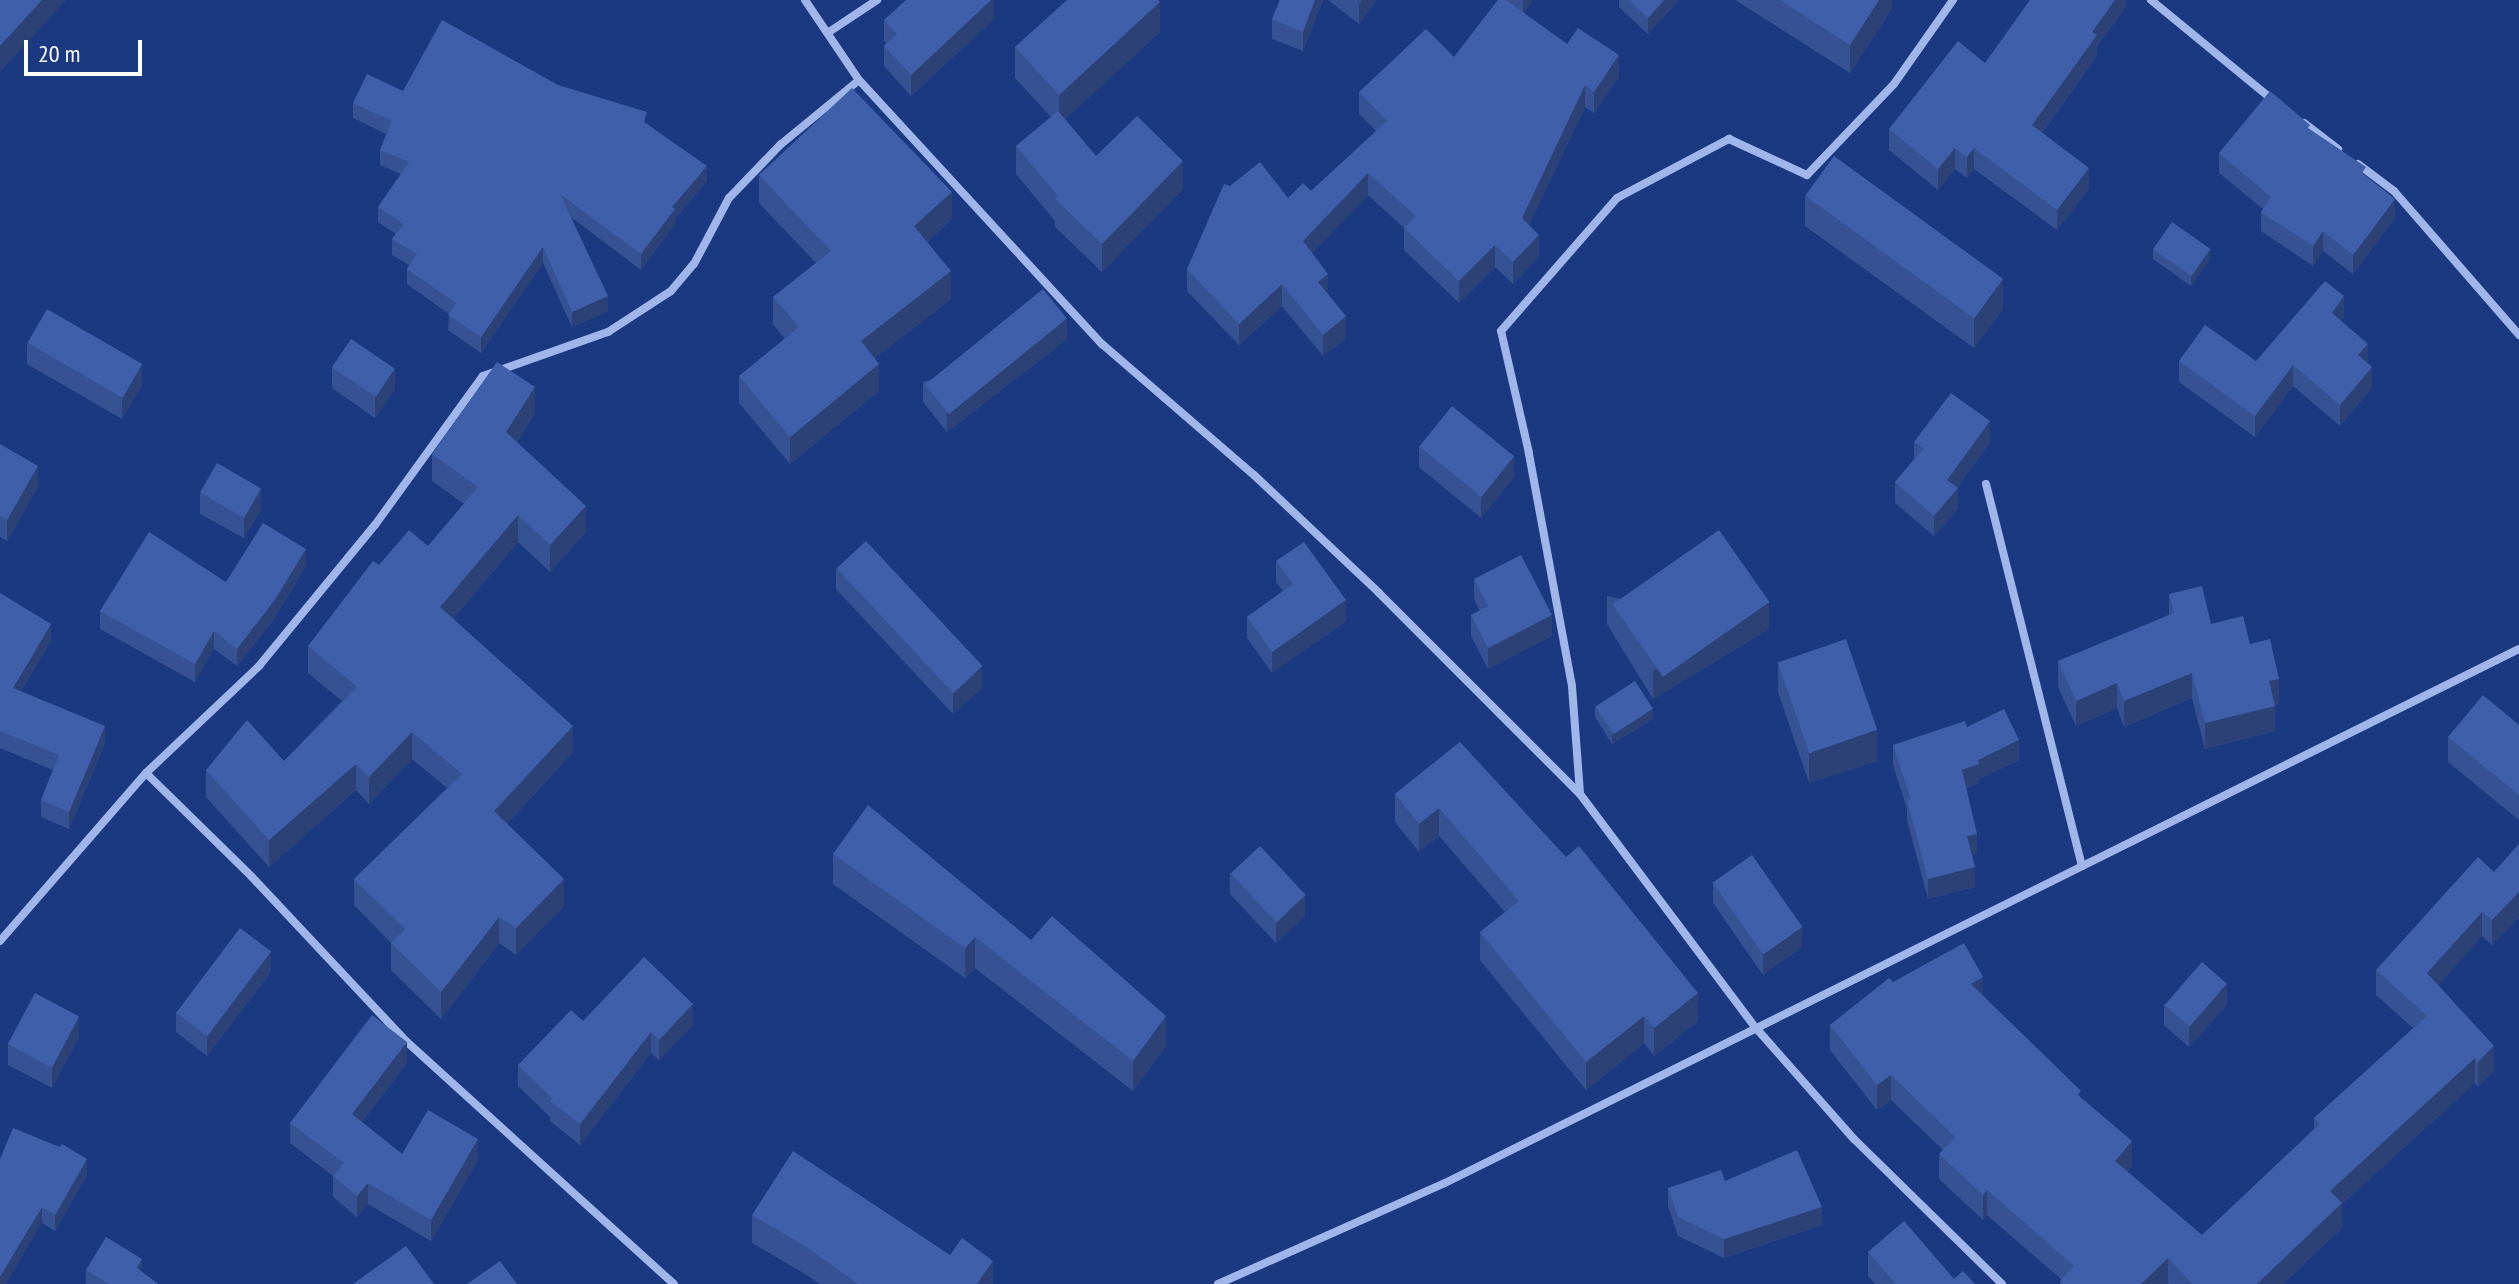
<!DOCTYPE html>
<html>
<head>
<meta charset="utf-8">
<style>
	body { margin:0 }
	#map { position:relative; width:2519px; height:1284px; overflow:hidden; background:#1b3981; font-family:"PT Sans Narrow",sans-serif }
	div>[style] { position:absolute }
	.minor>* { height:8px; margin:-4px; padding:0 4px; transform-origin:4px; border-radius:4px; background:#a0b6ea }
	.wall>* { inset:0; background:#365292 }
	.shaded-wall>* { inset:0; background:#2c4277 }
	.building>* { inset:0; background:#3f5faa; transform-origin:0 0 }
	span { translate:-50% -50%; white-space:nowrap; text-align:center; line-height:1.15; -webkit-text-stroke:7px #1b3981; paint-order:stroke }
	.scale { position:absolute; left:24px; top:40px; width:118px; height:36px; box-sizing:border-box; border:4px solid #fff; border-top:0; padding-left:10px; font-size:24px; line-height:28px; white-space:nowrap; color:#fff; -webkit-text-stroke:6px #1b3981; paint-order:stroke }
</style>
</head>
<body>
<div id="map">
	<div class="minor">
		<i style="left:805px;top:0;width:97px;rotate:56deg"></i>
		<i style="left:859px;top:80px;width:359px;rotate:47.4deg"></i>
		<i style="left:1102px;top:344px;width:201px;rotate:40.8deg"></i>
		<i style="left:1254px;top:475px;width:172px;rotate:43.3deg"></i>
		<i style="left:1379px;top:593px;width:284px;rotate:45deg"></i>
		<i style="left:1580px;top:794px;width:293px;rotate:53.1deg"></i>
		<i style="left:1756px;top:1028px;width:148px;rotate:48.6deg"></i>
		<i style="left:1854px;top:1139px;width:207px;rotate:44.4deg"></i>
		<i style="left:2151px;top:0;width:159px;rotate:39.4deg"></i>
		<i style="left:829px;top:32px;width:58px;rotate:-33.7deg"></i>
		<i style="left:2304px;top:123px;width:43px;rotate:37.4deg"></i>
		<i style="left:2358px;top:164px;width:45px;rotate:36.9deg"></i>
		<i style="left:2394px;top:191px;width:191px;rotate:49deg"></i>
		<i style="left:1986px;top:484px;width:394px;rotate:75.9deg"></i>
		<i style="left:146px;top:773px;width:147px;rotate:44.4deg"></i>
		<i style="left:251px;top:876px;width:228px;rotate:46.8deg"></i>
		<i style="left:407px;top:1042px;width:360px;rotate:42.2deg"></i>
		<i style="left:1580px;top:793px;width:107px;rotate:-94.3deg"></i>
		<i style="left:1572px;top:686px;width:237px;rotate:-100.5deg"></i>
		<i style="left:1529px;top:453px;width:125px;rotate:-102.9deg"></i>
		<i style="left:1501px;top:331px;width:176px;rotate:-48.9deg"></i>
		<i style="left:1617px;top:198px;width:127px;rotate:-27.8deg"></i>
		<i style="left:1729px;top:139px;width:86px;rotate:24.8deg"></i>
		<i style="left:1807px;top:175px;width:126px;rotate:-46.3deg"></i>
		<i style="left:1894px;top:84px;width:103px;rotate:-54.9deg"></i>
		<i style="left:0;top:941px;width:223px;rotate:-49deg"></i>
		<i style="left:146px;top:773px;width:156px;rotate:-43.4deg"></i>
		<i style="left:259px;top:666px;width:183px;rotate:-50.6deg"></i>
		<i style="left:375px;top:525px;width:184px;rotate:-54.1deg"></i>
		<i style="left:483px;top:376px;width:133px;rotate:-19.4deg"></i>
		<i style="left:608px;top:332px;width:75px;rotate:-33.1deg"></i>
		<i style="left:671px;top:291px;width:35px;rotate:-50deg"></i>
		<i style="left:694px;top:264px;width:75px;rotate:-62.1deg"></i>
		<i style="left:729px;top:198px;width:74px;rotate:-46.1deg"></i>
		<i style="left:780px;top:145px;width:102px;rotate:-39.4deg"></i>
		<i style="left:1218px;top:1284px;width:248px;rotate:-24deg"></i>
		<i style="left:1445px;top:1183px;width:1199px;rotate:-26.44deg"></i>
	</div>
	<div class="wall">
		<i style="clip-path:polygon(994px 0,994px 19px,911px 96px,884px 66px,884px 46px,886px 44px,884px 41px,884px 20px)"></i>
		<i style="clip-path:polygon(1280px 0,1323px 0,1303px 51px,1272px 39px,1272px 19px)"></i>
		<i style="clip-path:polygon(1328px 0,1377px 0,1359px 24px)"></i>
		<i style="clip-path:polygon(1498px 0,1533px 0,1524px 13px,1567px 44px,1619px 77px,1594px 113px,1585px 107px,1529px 225px,1539px 256px,1513px 284px,1495px 267px,1459px 303px,1404px 250px,1404px 228px,1368px 195px,1312px 253px,1346px 338px,1323px 356px,1282px 306px,1239px 345px,1187px 291px,1187px 269px,1230px 186px,1288px 198px,1311px 191px,1376px 131px,1359px 114px,1359px 92px,1454px 57px)"></i>
		<i style="clip-path:polygon(1619px 0,1679px 0,1648px 34px,1619px 7px)"></i>
		<i style="clip-path:polygon(1735px 0,1892px 0,1892px 8px,1850px 73px)"></i>
		<i style="clip-path:polygon(2126px 0,2126px 7px,2097px 46px,2097px 56px,2042px 133px,2089px 189px,2057px 230px,1974px 169px,1967px 178px,1955px 169px,1938px 190px,1889px 150px,1889px 129px,1985px 63px)"></i>
		<i style="clip-path:polygon(1160px 32px,1065px 119px,1096px 156px,1183px 189px,1102px 272px,1055px 227px,1055px 221px,1016px 174px,1016px 146px,1051px 117px,1015px 78px,1015px 47px)"></i>
		<i style="clip-path:polygon(558px 85px,647px 124px,707px 181px,675px 219px,675px 224px,641px 270px,571px 217px,608px 311px,572px 327px,543px 263px,481px 353px,448px 330px,449px 314px,407px 284px,407px 269px,409px 265px,392px 255px,392px 239px,396px 234px,378px 222px,378px 207px,401px 174px,380px 165px,380px 150px,386px 134px,353px 118px,353px 103px,403px 91px)"></i>
		<i style="clip-path:polygon(2310px 130px,2366px 177px,2395px 218px,2353px 274px,2323px 251px,2313px 266px,2261px 231px,2261px 212px,2263px 209px,2219px 173px,2219px 153px)"></i>
		<i style="clip-path:polygon(759px 175px,952px 219px,927px 242px,951px 299px,875px 358px,879px 391px,790px 464px,739px 403px,739px 376px,785px 339px,773px 324px,773px 297px,816px 263px,759px 203px)"></i>
		<i style="clip-path:polygon(1805px 196px,2003px 309px,1974px 348px,1805px 226px)"></i>
		<i style="clip-path:polygon(2153px 249px,2210px 259px,2191px 286px,2153px 259px)"></i>
		<i style="clip-path:polygon(2344px 317px,2341px 321px,2368px 364px,2372px 388px,2340px 426px,2293px 386px,2255px 437px,2179px 382px,2179px 361px,2256px 361px)"></i>
		<i style="clip-path:polygon(1067px 339px,947px 432px,923px 402px,923px 382px)"></i>
		<i style="clip-path:polygon(27px 343px,142px 385px,122px 419px,27px 364px)"></i>
		<i style="clip-path:polygon(332px 367px,395px 389px,375px 418px,332px 388px)"></i>
		<i style="clip-path:polygon(535px 413px,517px 442px,586px 532px,550px 572px,518px 542px,453px 619px,573px 752px,507px 824px,564px 906px,516px 955px,499px 943px,441px 1019px,391px 970px,391px 943px,354px 905px,354px 879px,447px 788px,412px 759px,369px 804px,356px 790px,269px 867px,206px 797px,206px 770px,284px 761px,342px 701px,308px 673px,308px 646px,379px 565px,428px 546px,464px 504px,432px 481px,432px 454px)"></i>
		<i style="clip-path:polygon(1914px 442px,1990px 442px,1957px 488px,1958px 509px,1934px 536px,1895px 503px,1895px 482px,1914px 459px)"></i>
		<i style="clip-path:polygon(0 444px,38px 487px,7px 541px,0 537px)"></i>
		<i style="clip-path:polygon(1419px 446px,1514px 477px,1481px 518px,1419px 467px)"></i>
		<i style="clip-path:polygon(200px 493px,261px 509px,244px 538px,200px 514px)"></i>
		<i style="clip-path:polygon(1276px 561px,1346px 621px,1272px 673px,1247px 638px,1247px 617px,1283px 591px,1276px 582px)"></i>
		<i style="clip-path:polygon(306px 566px,274px 619px,237px 666px,214px 649px,195px 682px,100px 629px,100px 611px,226px 582px)"></i>
		<i style="clip-path:polygon(836px 568px,982px 688px,953px 714px,836px 589px)"></i>
		<i style="clip-path:polygon(1474px 579px,1552px 636px,1488px 669px,1471px 636px,1471px 615px,1480px 611px,1474px 600px)"></i>
		<i style="clip-path:polygon(0 593px,51px 641px,21px 691px,105px 743px,69px 829px,41px 817px,41px 800px,53px 770px,0 748px)"></i>
		<i style="clip-path:polygon(2169px 594px,2211px 624px,2250px 644px,2279px 704px,2275px 705px,2275px 731px,2205px 749px,2192px 698px,2124px 727px,2117px 708px,2076px 726px,2058px 687px,2058px 661px,2169px 615px)"></i>
		<i style="clip-path:polygon(1607px 596px,1769px 629px,1653px 699px,1607px 624px)"></i>
		<i style="clip-path:polygon(1778px 662px,1877px 761px,1809px 783px,1778px 692px)"></i>
		<i style="clip-path:polygon(1595px 706px,1653px 719px,1612px 744px,1595px 717px)"></i>
		<i style="clip-path:polygon(2519px 725px,2519px 820px,2448px 762px,2448px 737px)"></i>
		<i style="clip-path:polygon(1460px 742px,1698px 1021px,1654px 1056px,1644px 1043px,1586px 1090px,1480px 960px,1480px 932px,1505px 912px,1439px 836px,1419px 852px,1395px 822px,1395px 794px)"></i>
		<i style="clip-path:polygon(1893px 745px,2019px 760px,1979px 779px,1979px 783px,1966px 788px,1977px 853px,1972px 855px,1975px 887px,1928px 899px,1907px 820px,1907px 809px,1893px 765px)"></i>
		<i style="clip-path:polygon(2519px 844px,2519px 917px,2492px 945px,2482px 936px,2438px 985px,2494px 1071px,2478px 1087px,2475px 1083px,2342px 1204px,2342px 1228px,2283px 1284px,2169px 1284px,2168px 1283px,2166px 1284px,2060px 1284px,2061px 1279px,1987px 1215px,1983px 1220px,1939px 1179px,1939px 1154px,1943px 1150px,1891px 1100px,1877px 1110px,1830px 1050px,1830px 1025px,1893px 982px,1983px 996px,2081px 1098px,2132px 1166px,2127px 1172px,2202px 1235px,2314px 1129px,2314px 1118px,2413px 1028px,2376px 995px,2376px 970px,2494px 872px)"></i>
		<i style="clip-path:polygon(833px 854px,1031px 940px,1166px 1046px,1133px 1091px,975px 968px,965px 978px,833px 884px)"></i>
		<i style="clip-path:polygon(1230px 873px,1305px 916px,1276px 943px,1230px 894px)"></i>
		<i style="clip-path:polygon(1713px 883px,1802px 947px,1763px 975px,1713px 903px)"></i>
		<i style="clip-path:polygon(271px 972px,207px 1056px,176px 1032px,176px 1012px)"></i>
		<i style="clip-path:polygon(2164px 1004px,2227px 1005px,2189px 1047px,2164px 1025px)"></i>
		<i style="clip-path:polygon(583px 1021px,693px 1025px,659px 1060px,651px 1053px,580px 1145px,550px 1121px,550px 1117px,518px 1086px,518px 1065px)"></i>
		<i style="clip-path:polygon(79px 1037px,52px 1088px,8px 1065px,8px 1044px)"></i>
		<i style="clip-path:polygon(407px 1063px,362px 1122px,402px 1154px,478px 1160px,431px 1241px,368px 1204px,357px 1217px,333px 1197px,333px 1176px,290px 1143px,290px 1123px)"></i>
		<i style="clip-path:polygon(0 1159px,87px 1175px,55px 1231px,42px 1223px)"></i>
		<i style="clip-path:polygon(1725px 1181px,1822px 1225px,1724px 1258px,1678px 1236px,1668px 1206px,1668px 1188px)"></i>
		<i style="clip-path:polygon(752px 1215px,993px 1284px,820px 1284px,805px 1274px,752px 1243px)"></i>
		<i style="clip-path:polygon(1868px 1252px,1954px 1279px,1975px 1284px,1875px 1284px,1868px 1276px)"></i>
		<i style="clip-path:polygon(86px 1270px,142px 1272px,158px 1284px,86px 1284px)"></i>
	</div>
	<div class="shaded-wall">
		<i style="clip-path:polygon(42px 0,66px 0,0 72px,0 46px)"></i>
		<i style="clip-path:polygon(991px 0,994px 0,994px 19px,911px 96px,911px 75px)"></i>
		<i style="clip-path:polygon(1315px 0,1323px 0,1303px 51px,1303px 32px)"></i>
		<i style="clip-path:polygon(1362px 0,1377px 0,1359px 24px,1359px 4px)"></i>
		<i style="clip-path:polygon(1523px 0,1533px 0,1523px 15px)"></i>
		<i style="clip-path:polygon(1664px 0,1679px 0,1648px 34px,1648px 18px)"></i>
		<i style="clip-path:polygon(1879px 0,1892px 0,1892px 8px,1850px 73px,1850px 45px)"></i>
		<i style="clip-path:polygon(2115px 0,2126px 0,2126px 7px,2097px 46px,2097px 56px,2032px 146px,2032px 125px,2092px 32px)"></i>
		<i style="clip-path:polygon(1160px 2px,1160px 32px,1059px 125px,1059px 95px)"></i>
		<i style="clip-path:polygon(1619px 55px,1619px 77px,1594px 113px,1594px 92px)"></i>
		<i style="clip-path:polygon(1585px 85px,1585px 107px,1522px 240px,1522px 218px)"></i>
		<i style="clip-path:polygon(1955px 148px,1955px 169px,1938px 190px,1938px 169px)"></i>
		<i style="clip-path:polygon(1974px 148px,1974px 169px,1967px 178px,1967px 157px)"></i>
		<i style="clip-path:polygon(1183px 161px,1183px 189px,1102px 272px,1102px 244px)"></i>
		<i style="clip-path:polygon(707px 166px,707px 181px,675px 219px,675px 224px,641px 270px,641px 254px,672px 207px)"></i>
		<i style="clip-path:polygon(2089px 168px,2089px 189px,2057px 230px,2057px 210px)"></i>
		<i style="clip-path:polygon(1368px 173px,1368px 195px,1303px 263px,1303px 241px)"></i>
		<i style="clip-path:polygon(952px 192px,952px 219px,914px 254px,914px 226px)"></i>
		<i style="clip-path:polygon(2395px 199px,2395px 218px,2353px 274px,2353px 255px)"></i>
		<i style="clip-path:polygon(2323px 231px,2323px 251px,2313px 266px,2313px 246px)"></i>
		<i style="clip-path:polygon(1539px 235px,1539px 256px,1513px 284px,1513px 262px)"></i>
		<i style="clip-path:polygon(1495px 245px,1495px 267px,1459px 303px,1459px 281px)"></i>
		<i style="clip-path:polygon(543px 247px,543px 263px,481px 353px,481px 337px)"></i>
		<i style="clip-path:polygon(2210px 249px,2210px 259px,2191px 286px,2191px 275px)"></i>
		<i style="clip-path:polygon(951px 271px,951px 299px,861px 369px,861px 341px)"></i>
		<i style="clip-path:polygon(1328px 274px,1328px 295px,1318px 282px)"></i>
		<i style="clip-path:polygon(2003px 279px,2003px 309px,1974px 348px,1974px 318px)"></i>
		<i style="clip-path:polygon(1282px 284px,1282px 306px,1239px 345px,1239px 324px)"></i>
		<i style="clip-path:polygon(608px 296px,608px 311px,572px 327px,572px 312px)"></i>
		<i style="clip-path:polygon(2344px 296px,2344px 317px,2332px 334px,2332px 313px)"></i>
		<i style="clip-path:polygon(1346px 316px,1346px 338px,1323px 356px,1323px 335px)"></i>
		<i style="clip-path:polygon(1067px 319px,1067px 339px,947px 432px,947px 411px)"></i>
		<i style="clip-path:polygon(2368px 344px,2368px 365px,2358px 355px)"></i>
		<i style="clip-path:polygon(142px 364px,142px 385px,122px 419px,122px 398px)"></i>
		<i style="clip-path:polygon(879px 364px,879px 391px,790px 464px,790px 437px)"></i>
		<i style="clip-path:polygon(2293px 365px,2293px 386px,2255px 437px,2255px 416px)"></i>
		<i style="clip-path:polygon(2372px 367px,2372px 388px,2340px 426px,2340px 405px)"></i>
		<i style="clip-path:polygon(395px 369px,395px 389px,375px 418px,375px 397px)"></i>
		<i style="clip-path:polygon(535px 387px,535px 413px,506px 459px,506px 432px)"></i>
		<i style="clip-path:polygon(1990px 421px,1990px 442px,1949px 499px,1958px 488px,1958px 509px,1934px 536px,1934px 516px,1947px 480px)"></i>
		<i style="clip-path:polygon(1514px 456px,1514px 477px,1481px 518px,1481px 497px)"></i>
		<i style="clip-path:polygon(38px 466px,38px 487px,7px 541px,7px 520px)"></i>
		<i style="clip-path:polygon(261px 488px,261px 509px,244px 538px,244px 518px)"></i>
		<i style="clip-path:polygon(586px 506px,586px 532px,550px 572px,550px 545px)"></i>
		<i style="clip-path:polygon(518px 515px,518px 542px,440px 634px,440px 607px)"></i>
		<i style="clip-path:polygon(306px 549px,306px 566px,274px 619px,237px 666px,237px 649px)"></i>
		<i style="clip-path:polygon(1346px 600px,1346px 621px,1272px 673px,1272px 652px)"></i>
		<i style="clip-path:polygon(1769px 602px,1769px 629px,1653px 699px,1653px 671px)"></i>
		<i style="clip-path:polygon(1552px 615px,1552px 636px,1488px 669px,1488px 648px)"></i>
		<i style="clip-path:polygon(51px 624px,51px 641px,13px 705px,13px 688px)"></i>
		<i style="clip-path:polygon(214px 631px,214px 649px,195px 682px,195px 664px)"></i>
		<i style="clip-path:polygon(982px 667px,982px 688px,953px 714px,953px 693px)"></i>
		<i style="clip-path:polygon(2192px 673px,2192px 698px,2124px 727px,2124px 701px)"></i>
		<i style="clip-path:polygon(2279px 679px,2279px 704px,2269px 706px,2269px 681px)"></i>
		<i style="clip-path:polygon(2117px 683px,2117px 708px,2076px 726px,2076px 701px)"></i>
		<i style="clip-path:polygon(2275px 706px,2275px 731px,2205px 749px,2205px 723px)"></i>
		<i style="clip-path:polygon(1653px 709px,1653px 719px,1612px 744px,1612px 734px)"></i>
		<i style="clip-path:polygon(105px 726px,105px 743px,69px 829px,69px 812px)"></i>
		<i style="clip-path:polygon(573px 726px,573px 752px,494px 838px,494px 811px)"></i>
		<i style="clip-path:polygon(1877px 730px,1877px 761px,1809px 783px,1809px 753px)"></i>
		<i style="clip-path:polygon(412px 732px,412px 759px,369px 804px,369px 777px)"></i>
		<i style="clip-path:polygon(2019px 740px,2019px 760px,1979px 779px,1979px 783px,1962px 789px,1962px 770px,1978px 760px)"></i>
		<i style="clip-path:polygon(356px 764px,356px 790px,269px 867px,269px 840px)"></i>
		<i style="clip-path:polygon(1439px 808px,1439px 836px,1419px 852px,1419px 824px)"></i>
		<i style="clip-path:polygon(1977px 834px,1977px 853px,1967px 856px,1967px 836px)"></i>
		<i style="clip-path:polygon(1975px 867px,1975px 887px,1928px 899px,1928px 879px)"></i>
		<i style="clip-path:polygon(564px 879px,564px 906px,516px 955px,516px 928px)"></i>
		<i style="clip-path:polygon(2519px 892px,2519px 917px,2492px 945px,2492px 920px)"></i>
		<i style="clip-path:polygon(1305px 895px,1305px 916px,1276px 943px,1276px 923px)"></i>
		<i style="clip-path:polygon(2482px 912px,2482px 936px,2427px 998px,2427px 973px)"></i>
		<i style="clip-path:polygon(499px 917px,499px 943px,441px 1019px,441px 992px)"></i>
		<i style="clip-path:polygon(1802px 927px,1802px 947px,1763px 975px,1763px 954px)"></i>
		<i style="clip-path:polygon(975px 937px,975px 968px,965px 978px,965px 948px)"></i>
		<i style="clip-path:polygon(271px 951px,271px 972px,207px 1056px,207px 1035px)"></i>
		<i style="clip-path:polygon(1983px 977px,1983px 1002px,1971px 984px)"></i>
		<i style="clip-path:polygon(2227px 984px,2227px 1005px,2189px 1047px,2189px 1026px)"></i>
		<i style="clip-path:polygon(1698px 993px,1698px 1021px,1654px 1056px,1654px 1028px)"></i>
		<i style="clip-path:polygon(693px 1004px,693px 1025px,659px 1060px,659px 1040px)"></i>
		<i style="clip-path:polygon(79px 1016px,79px 1037px,52px 1088px,52px 1067px)"></i>
		<i style="clip-path:polygon(1166px 1016px,1166px 1046px,1133px 1091px,1133px 1061px)"></i>
		<i style="clip-path:polygon(1644px 1016px,1644px 1043px,1586px 1090px,1586px 1062px)"></i>
		<i style="clip-path:polygon(651px 1032px,651px 1053px,580px 1145px,580px 1124px)"></i>
		<i style="clip-path:polygon(407px 1042px,407px 1063px,352px 1135px,352px 1114px)"></i>
		<i style="clip-path:polygon(2494px 1046px,2494px 1071px,2478px 1087px,2478px 1062px)"></i>
		<i style="clip-path:polygon(2475px 1058px,2475px 1083px,2342px 1204px,2342px 1228px,2283px 1284px,2257px 1284px,2330px 1191px)"></i>
		<i style="clip-path:polygon(1891px 1075px,1891px 1100px,1877px 1110px,1877px 1085px)"></i>
		<i style="clip-path:polygon(478px 1139px,478px 1160px,431px 1241px,431px 1220px)"></i>
		<i style="clip-path:polygon(2132px 1141px,2132px 1166px,2115px 1186px,2115px 1161px)"></i>
		<i style="clip-path:polygon(87px 1159px,87px 1175px,55px 1231px,55px 1215px)"></i>
		<i style="clip-path:polygon(368px 1183px,368px 1204px,357px 1217px,357px 1196px)"></i>
		<i style="clip-path:polygon(1987px 1190px,1987px 1215px,1983px 1220px,1983px 1195px)"></i>
		<i style="clip-path:polygon(42px 1207px,42px 1223px,6px 1284px,0 1284px,0 1277px)"></i>
		<i style="clip-path:polygon(1822px 1207px,1822px 1225px,1724px 1258px,1724px 1239px)"></i>
		<i style="clip-path:polygon(2168px 1258px,2168px 1283px,2166px 1284px,2141px 1284px)"></i>
		<i style="clip-path:polygon(142px 1259px,142px 1275px,137px 1268px)"></i>
		<i style="clip-path:polygon(993px 1261px,993px 1284px,977px 1284px)"></i>
	</div>
	<div class="building">
		<i style="clip-path:polygon(0 0,42px 0,0 46px)"></i>
		<i style="clip-path:polygon(906px 0,991px 0,911px 75px,884px 46px,897px 34px,884px 20px)"></i>
		<i style="clip-path:polygon(1067px 0,1158px 0,1160px 2px,1059px 95px,1015px 47px)"></i>
		<i style="clip-path:polygon(1280px 0,1315px 0,1303px 32px,1272px 19px)"></i>
		<i style="clip-path:polygon(1498px 0,1506px 0,1567px 44px,1578px 28px,1619px 55px,1594px 92px,1585px 85px,1522px 218px,1539px 235px,1513px 262px,1495px 245px,1459px 281px,1404px 228px,1416px 216px,1368px 173px,1303px 241px,1328px 274px,1318px 282px,1346px 316px,1323px 335px,1282px 284px,1239px 324px,1187px 269px,1224px 184px,1230px 186px,1260px 162px,1288px 198px,1303px 183px,1311px 191px,1387px 121px,1359px 92px,1426px 29px,1454px 57px)"></i>
		<i style="clip-path:polygon(1629px 0,1664px 0,1648px 18px)"></i>
		<i style="clip-path:polygon(1780px 0,1879px 0,1850px 45px)"></i>
		<i style="clip-path:polygon(2030px 0,2115px 0,2092px 32px,2097px 35px,2032px 125px,2089px 168px,2057px 210px,1974px 148px,1967px 157px,1955px 148px,1938px 169px,1889px 129px,1958px 41px,1985px 63px)"></i>
		<i style="clip-path:polygon(442px 20px,558px 85px,647px 112px,644px 122px,707px 166px,672px 207px,675px 209px,641px 254px,560px 194px,608px 296px,572px 312px,543px 247px,481px 337px,448px 315px,456px 303px,407px 269px,417px 254px,392px 239px,404px 224px,378px 207px,409px 162px,380px 150px,392px 121px,353px 103px,367px 74px,403px 91px)"></i>
		<i style="clip-path:polygon(852px 88px,952px 192px,914px 226px,951px 271px,861px 341px,879px 364px,790px 437px,739px 376px,799px 327px,773px 297px,831px 251px,759px 175px)"></i>
		<i style="clip-path:polygon(2270px 91px,2310px 125px,2308px 128px,2366px 167px,2362px 173px,2395px 199px,2353px 255px,2323px 231px,2313px 246px,2261px 212px,2271px 197px,2219px 153px)"></i>
		<i style="clip-path:polygon(1058px 111px,1096px 156px,1137px 116px,1183px 161px,1102px 244px,1055px 199px,1058px 196px,1016px 146px)"></i>
		<i style="left:1834px;top:156px;width:209px;height:49px;rotate:36deg"></i>
		<i style="left:2172px;top:222px;width:47px;height:33px;rotate:35deg"></i>
		<i style="clip-path:polygon(2325px 281px,2344px 296px,2332px 313px,2368px 344px,2358px 355px,2372px 367px,2340px 405px,2293px 365px,2255px 416px,2179px 361px,2205px 325px,2256px 361px)"></i>
		<i style="left:1043px;top:289px;width:38px;height:152px;rotate:51deg"></i>
		<i style="left:47px;top:309px;width:110px;height:39px;rotate:30deg"></i>
		<i style="left:351px;top:339px;width:53px;height:34px;rotate:34deg"></i>
		<i style="clip-path:polygon(497px 362px,535px 387px,506px 432px,586px 506px,550px 545px,518px 515px,440px 607px,573px 726px,494px 811px,564px 879px,516px 928px,499px 917px,441px 992px,391px 943px,405px 929px,354px 879px,462px 774px,412px 732px,369px 777px,356px 764px,269px 840px,206px 770px,247px 720px,284px 761px,357px 687px,308px 646px,373px 561px,379px 565px,409px 530px,428px 546px,478px 487px,432px 454px)"></i>
		<i style="clip-path:polygon(1951px 393px,1990px 421px,1947px 480px,1958px 488px,1934px 516px,1895px 482px,1924px 448px,1914px 442px)"></i>
		<i style="left:1452px;top:406px;width:80px;height:52px;rotate:39deg"></i>
		<i style="clip-path:polygon(0 444px,38px 466px,7px 520px,0 516px)"></i>
		<i style="left:217px;top:463px;width:51px;height:34px;rotate:30deg"></i>
		<i style="clip-path:polygon(263px 523px,306px 549px,274px 601px,237px 649px,214px 631px,195px 664px,100px 611px,149px 532px,226px 582px)"></i>
		<i style="left:1719px;top:530px;width:88px;height:130px;rotate:55deg"></i>
		<i style="left:866px;top:541px;width:171px;height:40px;rotate:47deg"></i>
		<i style="clip-path:polygon(1304px 542px,1346px 600px,1272px 652px,1247px 617px,1293px 584px,1276px 561px)"></i>
		<i style="clip-path:polygon(1521px 555px,1552px 615px,1488px 648px,1471px 615px,1488px 606px,1474px 579px)"></i>
		<i style="clip-path:polygon(2202px 586px,2211px 624px,2243px 616px,2250px 644px,2270px 639px,2279px 679px,2269px 681px,2275px 706px,2205px 723px,2192px 673px,2124px 701px,2117px 683px,2076px 701px,2058px 661px,2174px 613px,2169px 594px)"></i>
		<i style="clip-path:polygon(0 593px,51px 624px,13px 688px,105px 726px,69px 812px,41px 800px,59px 755px,0 731px)"></i>
		<i style="left:1846px;top:639px;width:96px;height:72px;rotate:71deg"></i>
		<i style="left:1635px;top:681px;width:33px;height:47px;rotate:57deg"></i>
		<i style="clip-path:polygon(2483px 695px,2519px 725px,2519px 795px,2448px 737px)"></i>
		<i style="clip-path:polygon(2004px 709px,2019px 740px,1978px 760px,1979px 764px,1962px 770px,1977px 834px,1967px 836px,1975px 867px,1928px 879px,1907px 800px,1911px 799px,1893px 745px,1965px 721px,1967px 727px)"></i>
		<i style="clip-path:polygon(1460px 742px,1566px 857px,1579px 846px,1698px 993px,1654px 1028px,1644px 1016px,1586px 1062px,1480px 932px,1519px 901px,1439px 808px,1419px 824px,1395px 794px)"></i>
		<i style="clip-path:polygon(868px 805px,1031px 940px,1052px 916px,1166px 1016px,1133px 1061px,975px 937px,965px 948px,833px 854px)"></i>
		<i style="clip-path:polygon(2519px 844px,2519px 892px,2492px 920px,2482px 912px,2427px 973px,2494px 1046px,2478px 1062px,2475px 1058px,2330px 1191px,2342px 1203px,2257px 1284px,2193px 1284px,2168px 1258px,2141px 1284px,2063px 1284px,2060px 1281px,2074px 1266px,1987px 1190px,1983px 1195px,1939px 1154px,1955px 1137px,1891px 1075px,1877px 1085px,1830px 1025px,1889px 978px,1893px 982px,1964px 943px,1983px 977px,1971px 984px,2081px 1091px,2078px 1095px,2132px 1141px,2115px 1161px,2202px 1235px,2320px 1124px,2314px 1118px,2427px 1016px,2376px 970px,2478px 857px,2494px 872px)"></i>
		<i style="left:1260px;top:846px;width:67px;height:40px;rotate:47deg"></i>
		<i style="left:1752px;top:855px;width:88px;height:48px;rotate:55deg"></i>
		<i style="left:240px;top:928px;width:39px;height:106px;rotate:37deg"></i>
		<i style="clip-path:polygon(644px 957px,693px 1004px,659px 1040px,651px 1032px,580px 1124px,550px 1101px,552px 1098px,518px 1065px,571px 1010px,583px 1021px)"></i>
		<i style="left:2202px;top:962px;width:33px;height:57px;rotate:41deg"></i>
		<i style="left:35px;top:993px;width:50px;height:58px;rotate:28deg"></i>
		<i style="clip-path:polygon(372px 1015px,407px 1042px,352px 1114px,402px 1154px,428px 1110px,478px 1139px,431px 1220px,368px 1183px,357px 1196px,333px 1176px,344px 1163px,290px 1123px)"></i>
		<i style="clip-path:polygon(13px 1128px,60px 1147px,62px 1144px,87px 1159px,55px 1215px,42px 1207px,0 1277px,0 1159px)"></i>
		<i style="clip-path:polygon(1797px 1150px,1822px 1207px,1724px 1239px,1678px 1217px,1668px 1188px,1721px 1170px,1725px 1181px)"></i>
		<i style="clip-path:polygon(793px 1151px,950px 1255px,962px 1238px,993px 1261px,977px 1284px,858px 1284px,805px 1246px,752px 1215px)"></i>
		<i style="clip-path:polygon(1904px 1221px,1954px 1279px,1963px 1271px,1975px 1284px,1896px 1284px,1868px 1252px)"></i>
		<i style="clip-path:polygon(106px 1237px,142px 1259px,137px 1268px,158px 1284px,109px 1284px,86px 1270px)"></i>
		<i style="clip-path:polygon(406px 1246px,434px 1284px,353px 1284px)"></i>
		<i style="clip-path:polygon(500px 1261px,517px 1284px,467px 1284px)"></i>
	</div>
	<div class="scale">20 m</div>
</div>
</body>
</html>
